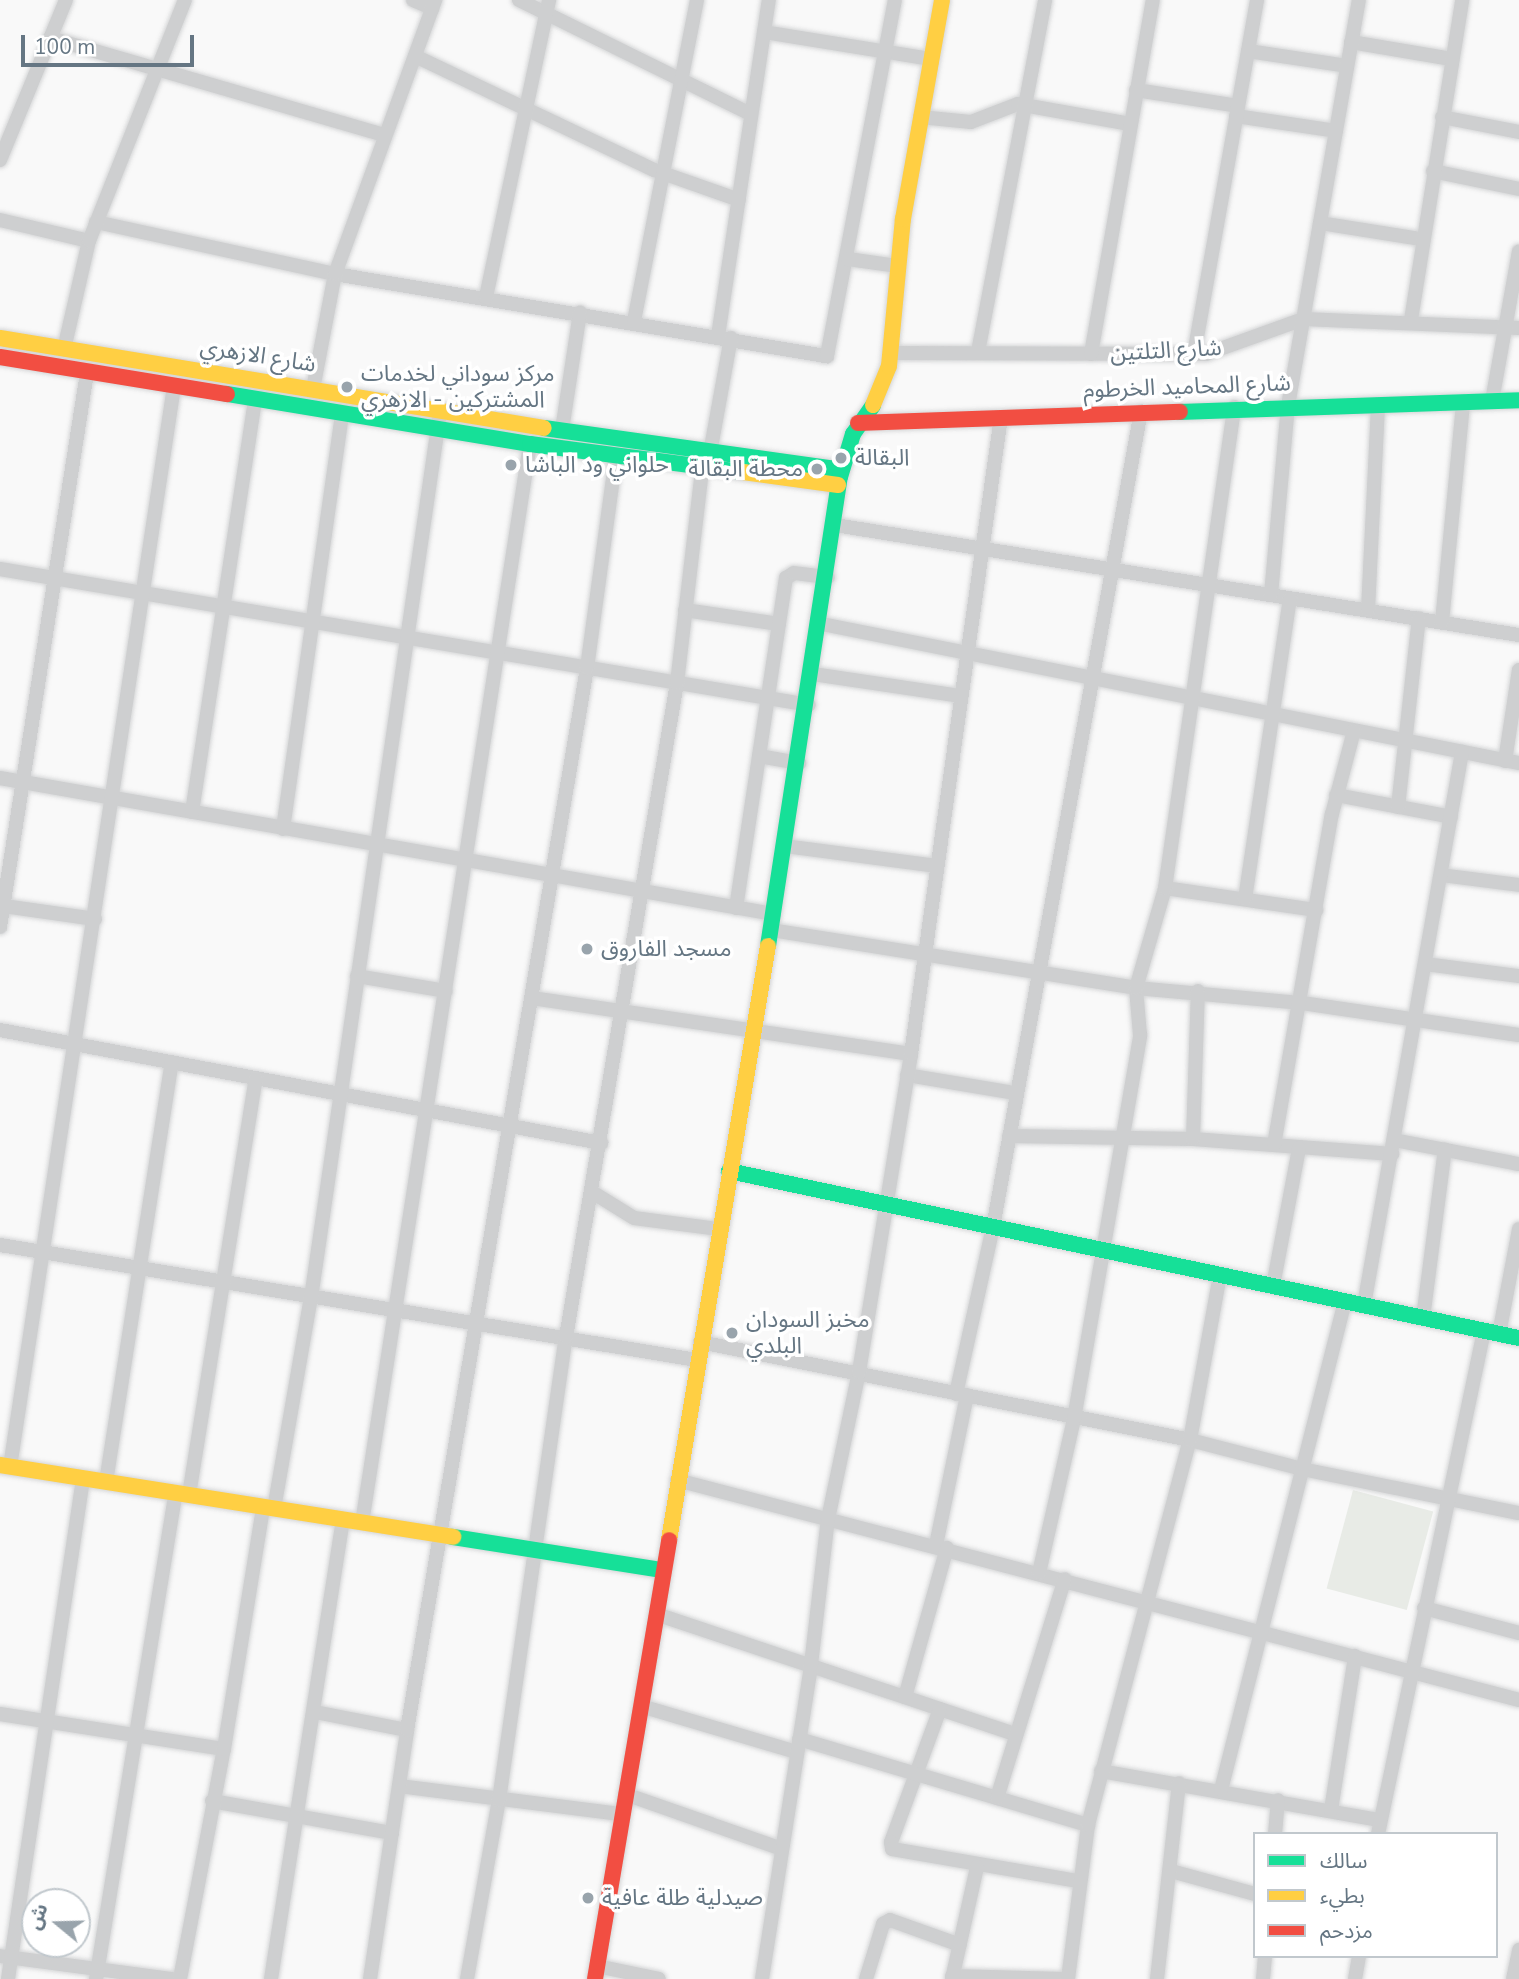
<!DOCTYPE html>
<html>
<head>
<meta charset="utf-8">
<style>
	body { margin:0 }
	#map { position:relative; width:1519px; height:1979px; overflow:hidden; background:#f9f9f9; font-family:"Nunito Sans","Noto Sans Arabic",sans-serif }
	div>[style] { position:absolute }
	.green>* { inset:0; background:#e8ebe6; transform-origin:0 0 }
	.roads { filter:drop-shadow(0 0 2px #d5d6d7) drop-shadow(0 0 2px #d5d6d7) }
	.street>* { height:14px; margin:-7px; padding:0 7px; transform-origin:7px; border-radius:7px; background:#cecfd0 }
	.fast>* { height:16px; margin:-8px; padding:0 8px; transform-origin:8px; border-radius:8px; background:#16e098 }
	.slow>* { height:16px; margin:-8px; padding:0 8px; transform-origin:8px; border-radius:8px; background:#ffcf43 }
	.jam>* { height:16px; margin:-8px; padding:0 8px; transform-origin:8px; border-radius:8px; background:#f24e42 }
	.dots>* { width:19px; height:19px; translate:-50% -50%; box-sizing:border-box; border:4px solid #fff; border-radius:50% }
	span { translate:-50% -50%; white-space:nowrap; text-align:center; line-height:1.15; -webkit-text-stroke:7px #fff; paint-order:stroke }
	.street-label { font-size:23px; color:#657683 }
	.poi-label { font-size:23px; color:#657683 }
	.left { translate:0 -50%; text-align:left }
	.right { translate:-100% -50%; text-align:right }
	.legend { position:absolute; left:1253px; top:1832px; width:245px; height:126px; box-sizing:border-box; background:#fff; border:2px solid #c1c8cd; margin:0; padding:9px 12px; list-style:none; font-size:21px; color:#657683 }
	.legend li { display:flex; align-items:center; gap:14px; height:35px }
	.legend b { width:35px; border:2px solid #c1c8cd }
	.north { position:absolute; left:21px; top:1888px; width:70px; height:70px; box-sizing:border-box; background:#fff; border:2px solid #c1c8cd; border-radius:50%; rotate:289deg; font-size:19px; font-weight:700; line-height:28px; text-align:center; color:#657683 }
	.north::after { content:''; display:block; margin:auto; width:24px; height:32px; background:#99a4ac; clip-path:polygon(50% 0,100% 100%,50% 72%,0 100%) }
	.scale { position:absolute; left:21px; top:35px; width:173px; height:32px; box-sizing:border-box; border:4px solid #657683; border-top:0; padding-left:9px; font-size:21px; line-height:24px; white-space:nowrap; color:#657683; -webkit-text-stroke:5px #fff; paint-order:stroke }
</style>
</head>
<body>
<div id="map">
	<div class="green">
		<i style="left:1353px;top:1490px;width:83px;height:102px;rotate:15deg"></i>
	</div>
	<div class="roads">
		<div class="street">
			<i style="left:413px;top:0;width:21px;rotate:23deg"></i>
			<i style="left:519px;top:0;width:258px;rotate:26.2deg"></i>
			<i style="left:764px;top:32px;width:169px;rotate:9.2deg"></i>
			<i style="left:50px;top:38px;width:348px;rotate:16.2deg"></i>
			<i style="left:1351px;top:42px;width:102px;rotate:9.6deg"></i>
			<i style="left:1248px;top:51px;width:100px;rotate:8.6deg"></i>
			<i style="left:415px;top:56px;width:265px;rotate:25.5deg"></i>
			<i style="left:654px;top:170px;width:90px;rotate:19.4deg"></i>
			<i style="left:1136px;top:90px;width:103px;rotate:8.9deg"></i>
			<i style="left:1236px;top:116px;width:101px;rotate:8.5deg"></i>
			<i style="left:920px;top:117px;width:51px;rotate:5.6deg"></i>
			<i style="left:971px;top:122px;width:50px;rotate:-21deg"></i>
			<i style="left:1018px;top:104px;width:114px;rotate:10.1deg"></i>
			<i style="left:1442px;top:117px;width:78px;rotate:11deg"></i>
			<i style="left:0;top:160px;width:173px;rotate:-67.6deg"></i>
			<i style="left:1433px;top:171px;width:88px;rotate:11.8deg"></i>
			<i style="left:0;top:220px;width:91px;rotate:13.3deg"></i>
			<i style="left:96px;top:222px;width:245px;rotate:12.3deg"></i>
			<i style="left:335px;top:274px;width:499px;rotate:9.5deg"></i>
			<i style="left:827px;top:356px;width:362px;rotate:-79.2deg"></i>
			<i style="left:1320px;top:223px;width:102px;rotate:9deg"></i>
			<i style="left:848px;top:259px;width:49px;rotate:8.1deg"></i>
			<i style="left:486px;top:297px;width:304px;rotate:-78deg"></i>
			<i style="left:1411px;top:320px;width:324px;rotate:-80.9deg"></i>
			<i style="left:634px;top:321px;width:327px;rotate:-78.9deg"></i>
			<i style="left:718px;top:336px;width:340px;rotate:-81.4deg"></i>
			<i style="left:64px;top:349px;width:111px;rotate:-77deg"></i>
			<i style="left:89px;top:241px;width:259px;rotate:-68.3deg"></i>
			<i style="left:978px;top:352px;width:358px;rotate:-79.2deg"></i>
			<i style="left:891px;top:353px;width:315px;rotate:0.2deg"></i>
			<i style="left:1206px;top:354px;width:103px;rotate:-19.8deg"></i>
			<i style="left:1303px;top:319px;width:216px;rotate:2.4deg"></i>
			<i style="left:1091px;top:354px;width:359px;rotate:-80.1deg"></i>
			<i style="left:1194px;top:354px;width:360px;rotate:-79.9deg"></i>
			<i style="left:313px;top:389px;width:117px;rotate:-79.2deg"></i>
			<i style="left:335px;top:274px;width:292px;rotate:-69.9deg"></i>
			<i style="left:1492px;top:401px;width:152px;rotate:-79.8deg"></i>
			<i style="left:562px;top:430px;width:119px;rotate:-81.3deg"></i>
			<i style="left:710px;top:453px;width:117px;rotate:-79.7deg"></i>
			<i style="left:835px;top:525px;width:693px;rotate:9.14deg"></i>
			<i style="left:0;top:569px;width:820px;rotate:9.54deg"></i>
			<i style="left:1271px;top:595px;width:190px;rotate:-84.9deg"></i>
			<i style="left:1288px;top:406px;width:412px;rotate:-80.1deg"></i>
			<i style="left:685px;top:610px;width:95px;rotate:8.5deg"></i>
			<i style="left:1368px;top:610px;width:206px;rotate:-87.2deg"></i>
			<i style="left:1442px;top:622px;width:221px;rotate:-84.5deg"></i>
			<i style="left:822px;top:624px;width:711px;rotate:11.28deg"></i>
			<i style="left:813px;top:674px;width:150px;rotate:8.5deg"></i>
			<i style="left:759px;top:756px;width:41px;rotate:9.9deg"></i>
			<i style="left:1505px;top:761px;width:92px;rotate:-81.3deg"></i>
			<i style="left:0;top:778px;width:786px;rotate:9.97deg"></i>
			<i style="left:1336px;top:795px;width:117px;rotate:10.8deg"></i>
			<i style="left:1398px;top:807px;width:190px;rotate:-83.7deg"></i>
			<i style="left:192px;top:812px;width:417px;rotate:-81.3deg"></i>
			<i style="left:283px;top:829px;width:419px;rotate:-81.9deg"></i>
			<i style="left:785px;top:846px;width:152px;rotate:7.5deg"></i>
			<i style="left:1441px;top:875px;width:79px;rotate:7.3deg"></i>
			<i style="left:1165px;top:888px;width:153px;rotate:8.3deg"></i>
			<i style="left:1245px;top:899px;width:304px;rotate:-81.5deg"></i>
			<i style="left:4px;top:906px;width:92px;rotate:8.1deg"></i>
			<i style="left:736px;top:908px;width:334px;rotate:-81.4deg"></i>
			<i style="left:786px;top:578px;width:9px;rotate:-32deg"></i>
			<i style="left:794px;top:573px;width:34px;rotate:7deg"></i>
			<i style="left:0;top:927px;width:561px;rotate:-81.08deg"></i>
			<i style="left:771px;top:930px;width:370px;rotate:9deg"></i>
			<i style="left:1136px;top:988px;width:167px;rotate:5.2deg"></i>
			<i style="left:1302px;top:1003px;width:219px;rotate:8.4deg"></i>
			<i style="left:1425px;top:964px;width:95px;rotate:7.3deg"></i>
			<i style="left:357px;top:976px;width:90px;rotate:9.6deg"></i>
			<i style="left:532px;top:998px;width:383px;rotate:8.4deg"></i>
			<i style="left:0;top:1030px;width:612px;rotate:10.65deg"></i>
			<i style="left:907px;top:1075px;width:109px;rotate:9.5deg"></i>
			<i style="left:1009px;top:1136px;width:184px;rotate:0.9deg"></i>
			<i style="left:1193px;top:1139px;width:200px;rotate:4.3deg"></i>
			<i style="left:1193px;top:1139px;width:148px;rotate:-88.1deg"></i>
			<i style="left:1394px;top:1140px;width:127px;rotate:10.9deg"></i>
			<i style="left:1274px;top:1145px;width:336px;rotate:-80.1deg"></i>
			<i style="left:1332px;top:814px;width:86px;rotate:-75.2deg"></i>
			<i style="left:592px;top:1192px;width:49px;rotate:31.8deg"></i>
			<i style="left:634px;top:1218px;width:86px;rotate:7.4deg"></i>
			<i style="left:0;top:1245px;width:706px;rotate:9.37deg"></i>
			<i style="left:1273px;top:1286px;width:140px;rotate:-79.3deg"></i>
			<i style="left:1364px;top:1305px;width:562px;rotate:-79.95deg"></i>
			<i style="left:1423px;top:1318px;width:170px;rotate:-82.6deg"></i>
			<i style="left:1499px;top:1334px;width:107px;rotate:-79.2deg"></i>
			<i style="left:700px;top:1342px;width:500px;rotate:11.3deg"></i>
			<i style="left:1190px;top:1440px;width:116px;rotate:14.5deg"></i>
			<i style="left:1302px;top:1469px;width:221px;rotate:11.5deg"></i>
			<i style="left:956px;top:1394px;width:171px;rotate:-77.5deg"></i>
			<i style="left:993px;top:1227px;width:829px;rotate:-79.72deg"></i>
			<i style="left:10px;top:1467px;width:1093px;rotate:-81.37deg"></i>
			<i style="left:677px;top:1480px;width:870px;rotate:14.64deg"></i>
			<i style="left:106px;top:1482px;width:425px;rotate:-81.1deg"></i>
			<i style="left:189px;top:1495px;width:422px;rotate:-80.9deg"></i>
			<i style="left:274px;top:1509px;width:214px;rotate:-80.1deg"></i>
			<i style="left:311px;top:1298px;width:887px;rotate:-81.71deg"></i>
			<i style="left:362px;top:1523px;width:1092px;rotate:-81.15deg"></i>
			<i style="left:936px;top:1545px;width:153px;rotate:-78.3deg"></i>
			<i style="left:1039px;top:1573px;width:158px;rotate:-77.2deg"></i>
			<i style="left:1074px;top:1419px;width:390px;rotate:-80.2deg"></i>
			<i style="left:1140px;top:1035px;width:47px;rotate:-94.9deg"></i>
			<i style="left:1136px;top:988px;width:104px;rotate:-73.8deg"></i>
			<i style="left:1165px;top:888px;width:486px;rotate:-81.8deg"></i>
			<i style="left:1424px;top:1608px;width:98px;rotate:14.7deg"></i>
			<i style="left:656px;top:1614px;width:379px;rotate:18.5deg"></i>
			<i style="left:905px;top:1697px;width:155px;rotate:-74.3deg"></i>
			<i style="left:641px;top:1706px;width:162px;rotate:16.5deg"></i>
			<i style="left:940px;top:1709px;width:142px;rotate:110.2deg"></i>
			<i style="left:891px;top:1842px;width:7px;rotate:82deg"></i>
			<i style="left:892px;top:1849px;width:189px;rotate:9.8deg"></i>
			<i style="left:315px;top:1712px;width:94px;rotate:11.1deg"></i>
			<i style="left:0;top:1714px;width:227px;rotate:8.9deg"></i>
			<i style="left:799px;top:1739px;width:302px;rotate:16.6deg"></i>
			<i style="left:1101px;top:1771px;width:283px;rotate:10deg"></i>
			<i style="left:399px;top:1786px;width:225px;rotate:7.2deg"></i>
			<i style="left:1221px;top:1790px;width:504px;rotate:-75.77deg"></i>
			<i style="left:625px;top:1794px;width:166px;rotate:19.3deg"></i>
			<i style="left:997px;top:1798px;width:229px;rotate:-72.8deg"></i>
			<i style="left:212px;top:1801px;width:183px;rotate:10.1deg"></i>
			<i style="left:1331px;top:1810px;width:156px;rotate:-81.1deg"></i>
			<i style="left:1275px;top:1834px;width:34px;rotate:-85deg"></i>
			<i style="left:1378px;top:1834px;width:514px;rotate:-78.1deg"></i>
			<i style="left:1171px;top:1871px;width:87px;rotate:15.3deg"></i>
			<i style="left:0;top:1956px;width:175px;rotate:7.6deg"></i>
			<i style="left:597px;top:1966px;width:63px;rotate:11.8deg"></i>
			<i style="left:952px;top:1976px;width:113px;rotate:1.5deg"></i>
			<i style="left:8px;top:1979px;width:506px;rotate:-81.47deg"></i>
			<i style="left:96px;top:1979px;width:493px;rotate:-80.7deg"></i>
			<i style="left:180px;top:1979px;width:234px;rotate:-79.2deg"></i>
			<i style="left:224px;top:1749px;width:245px;rotate:-80.8deg"></i>
			<i style="left:271px;top:1979px;width:465px;rotate:-81.1deg"></i>
			<i style="left:370px;top:1979px;width:252px;rotate:-81.5deg"></i>
			<i style="left:407px;top:1730px;width:1077px;rotate:-80.38deg"></i>
			<i style="left:587px;top:668px;width:214px;rotate:-82.2deg"></i>
			<i style="left:467px;top:1979px;width:182px;rotate:-79.9deg"></i>
			<i style="left:499px;top:1800px;width:468px;rotate:-81.8deg"></i>
			<i style="left:566px;top:1337px;width:663px;rotate:-80.37deg"></i>
			<i style="left:677px;top:683px;width:215px;rotate:-83.3deg"></i>
			<i style="left:762px;top:1979px;width:318px;rotate:-81.1deg"></i>
			<i style="left:811px;top:1665px;width:147px;rotate:-83.4deg"></i>
			<i style="left:828px;top:1519px;width:150px;rotate:-78.1deg"></i>
			<i style="left:859px;top:1372px;width:322px;rotate:-80.7deg"></i>
			<i style="left:911px;top:1054px;width:643px;rotate:-81.96deg"></i>
			<i style="left:866px;top:1979px;width:58px;rotate:-72.8deg"></i>
			<i style="left:883px;top:1924px;width:8px;rotate:-30deg"></i>
			<i style="left:890px;top:1920px;width:74px;rotate:19.7deg"></i>
			<i style="left:952px;top:1979px;width:115px;rotate:-77.4deg"></i>
			<i style="left:1068px;top:1979px;width:155px;rotate:-82.6deg"></i>
			<i style="left:1088px;top:1825px;width:398px;rotate:-75.2deg"></i>
			<i style="left:1190px;top:1440px;width:168px;rotate:-79.7deg"></i>
			<i style="left:1157px;top:1979px;width:197px;rotate:-83.6deg"></i>
			<i style="left:1263px;top:1979px;width:23px;rotate:-85deg"></i>
			<i style="left:1355px;top:1979px;width:23px;rotate:-80deg"></i>
			<i style="left:1513px;top:1979px;width:30px;rotate:-78deg"></i>
		</div>
		<div class="fast">
			<i style="left:227px;top:394px;width:307px;rotate:9.4deg"></i>
			<i style="left:530px;top:444px;width:215px;rotate:7.5deg"></i>
			<i style="left:1180px;top:412px;width:339px;rotate:-2deg"></i>
			<i style="left:544px;top:428px;width:300px;rotate:8deg"></i>
			<i style="left:768px;top:946px;width:474px;rotate:-81.3deg"></i>
			<i style="left:840px;top:477px;width:45px;rotate:-73.2deg"></i>
			<i style="left:853px;top:434px;width:35px;rotate:-55deg"></i>
			<i style="left:729px;top:1171px;width:807px;rotate:11.94deg"></i>
			<i style="left:453px;top:1537px;width:212px;rotate:9deg"></i>
		</div>
		<div class="slow">
			<i style="left:0;top:338px;width:551px;rotate:9.39deg"></i>
			<i style="left:873px;top:405px;width:42px;rotate:-67.7deg"></i>
			<i style="left:889px;top:366px;width:148px;rotate:-84.6deg"></i>
			<i style="left:903px;top:219px;width:222px;rotate:-79.9deg"></i>
			<i style="left:743px;top:472px;width:96px;rotate:7.8deg"></i>
			<i style="left:0;top:1465px;width:459px;rotate:9deg"></i>
			<i style="left:669px;top:1540px;width:602px;rotate:-80.54deg"></i>
		</div>
		<div class="jam">
			<i style="left:0;top:357px;width:230px;rotate:9.3deg"></i>
			<i style="left:858px;top:423px;width:322px;rotate:-2deg"></i>
			<i style="left:595px;top:1979px;width:445px;rotate:-80.4deg"></i>
		</div>
	</div>
	<div class="dots">
		<i style="left:347px;top:387px;background:#99a4ac"></i>
		<i style="left:841px;top:458px;background:#99a4ac"></i>
		<i style="left:511px;top:465px;background:#99a4ac"></i>
		<i style="left:817px;top:469px;background:#99a4ac"></i>
		<i style="left:587px;top:949px;background:#99a4ac"></i>
		<i style="left:732px;top:1333px;background:#99a4ac"></i>
		<i style="left:588px;top:1898px;background:#99a4ac"></i>
	</div>
	<div class="street-label">
		<span style="left:1166px;top:351px;rotate:-3deg">شارع التلتين</span>
		<span style="left:258px;top:356px;rotate:9deg">شارع الازهري</span>
		<span style="left:1187px;top:387px;rotate:-2deg">شارع المحاميد الخرطوم</span>
	</div>
	<div class="poi-label">
		<span class="left" style="left:361px;top:387px">مركز سوداني لخدمات<br>المشتركين - الازهري</span>
		<span class="left" style="left:855px;top:458px">البقالة</span>
		<span class="left" style="left:525px;top:465px">حلواني ود الباشا</span>
		<span class="right" style="left:803px;top:469px">محطة البقالة</span>
		<span class="left" style="left:601px;top:949px">مسجد الفاروق</span>
		<span class="left" style="left:746px;top:1333px">مخبز السودان<br>البلدي</span>
		<span class="left" style="left:602px;top:1898px">صيدلية طلة عافية</span>
	</div>
	<ul class="legend">
	<li><b style="height:9px;background:#16e098"></b>سالك</li>
	<li><b style="height:9px;background:#ffcf43"></b>بطيء</li>
	<li><b style="height:9px;background:#f24e42"></b>مزدحم</li>
	</ul>
	<div class="north">ش</div>
	<div class="scale">100 m</div>
</div>
</body>
</html>
